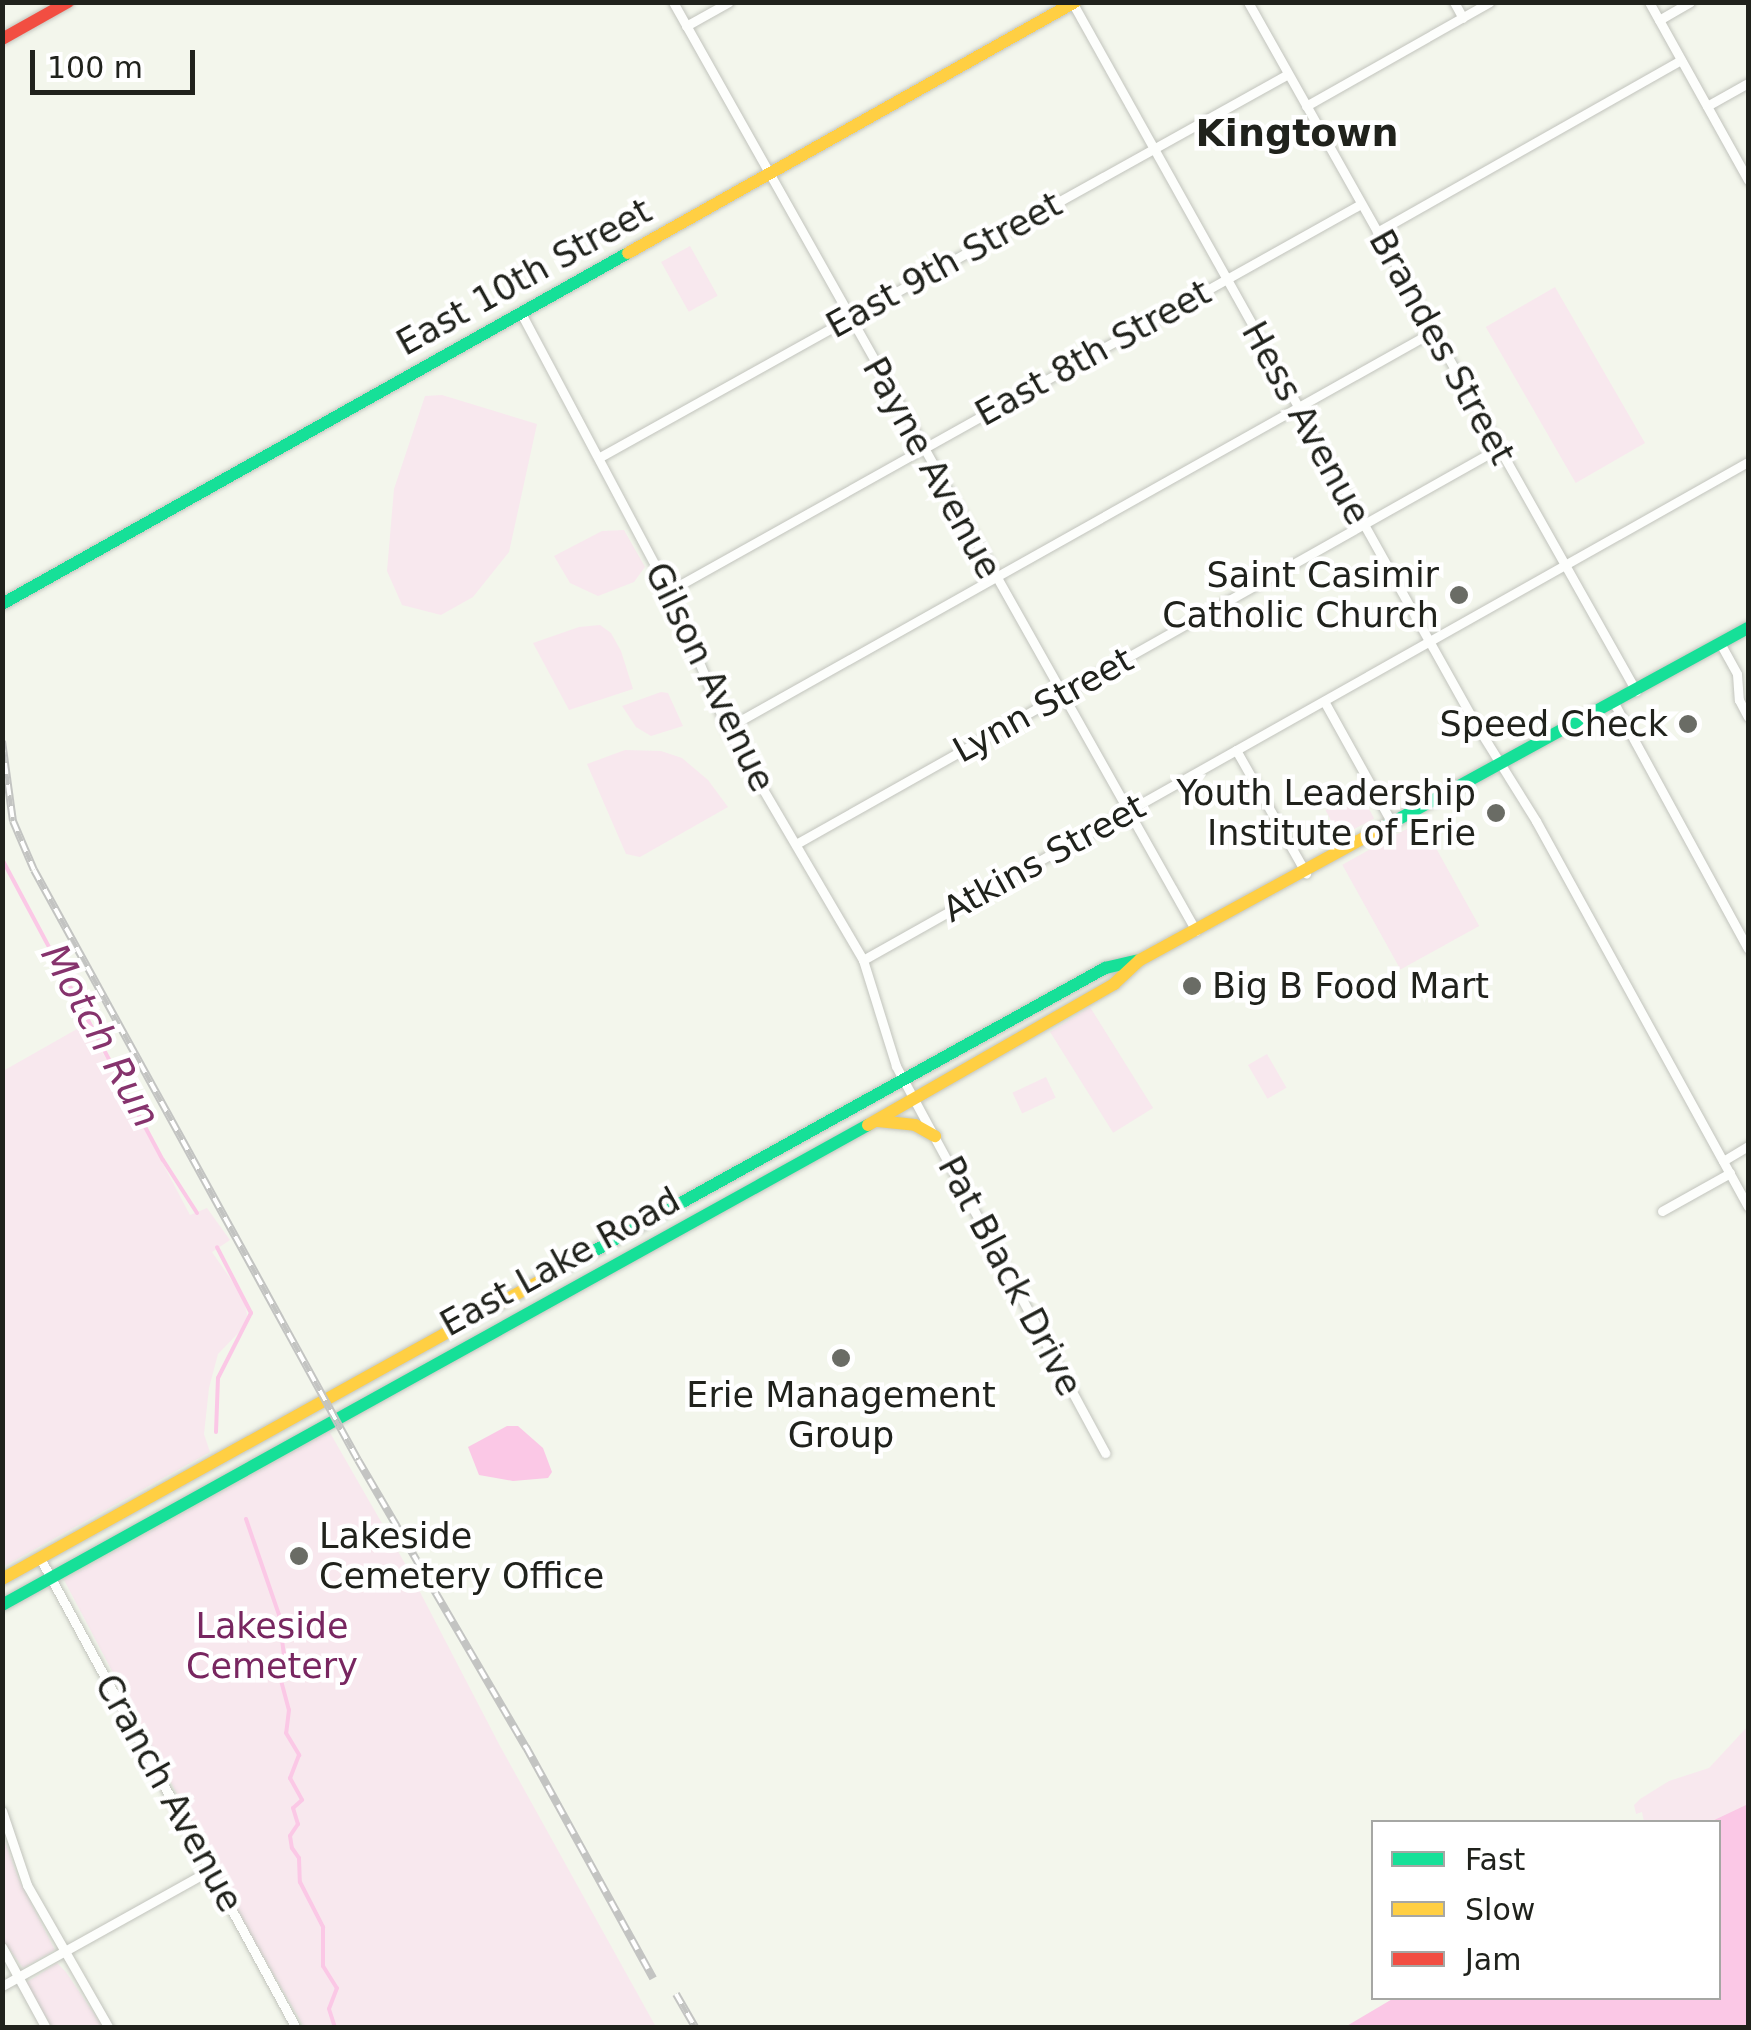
<!DOCTYPE html>
<html>
<head>
<meta charset="utf-8">
<style>
	body { margin:0 }
	#map { position:relative; width:1751px; height:2030px; overflow:hidden; background:#f3f6ec; font-family:"DejaVu Sans",sans-serif }
	div>[style] { position:absolute }
	.green>* { inset:0; background:#f8e8ee; transform-origin:0 0 }
	.water>* { inset:0; background:#fbc8e6 }
	.stream>* { height:4px; margin:-2px; padding:0 2px; transform-origin:2px; border-radius:2px; background:#fbc8e6 }
	.roads { filter:drop-shadow(0 0 2px #c2c4bd) drop-shadow(0 0 2px #c2c4bd) }
	.street>* { height:9px; margin:-4.5px; padding:0 4.5px; transform-origin:4.5px; border-radius:4.5px; background:#fdfefc }
	.fast>* { height:12px; margin:-6px; padding:0 6px; transform-origin:6px; border-radius:6px; background:#16e098 }
	.slow>* { height:12px; margin:-6px; padding:0 6px; transform-origin:6px; border-radius:6px; background:#ffcf43 }
	.jam>* { height:12px; margin:-6px; padding:0 6px; transform-origin:6px; border-radius:6px; background:#f24e42 }
	.rail>* { height:8px; margin-top:-4px; transform-origin:0; background:repeating-linear-gradient(90deg,#fff 0 11px,#c3c4c2 0 22px); box-sizing:border-box; border-block:2px solid #c3c4c2 }
	.dots>* { width:28px; height:28px; translate:-50% -50%; box-sizing:border-box; border:5px solid #fff; border-radius:50% }
	span { translate:-50% -50%; white-space:nowrap; text-align:center; line-height:1.15; -webkit-text-stroke:9px #fff; paint-order:stroke }
	.street-label { font-size:35px; color:#20221c }
	.poi-label { font-size:35px; color:#20221c }
	.right { translate:-100% -50%; text-align:right }
	.left { translate:0 -50%; text-align:left }
	.park-label { font-size:35px; color:#782660 }
	.neighbourhood-label { font-size:38px; color:#20221c; font-weight:700 }
	.water-label { font-size:38px; color:#86336d; font-style:italic }
	.frame { position:absolute; inset:0; border:5px solid #20221c; pointer-events:none }
	.legend { position:absolute; left:1371px; top:1820px; width:350px; height:180px; box-sizing:border-box; background:#fff; border:2px solid #a6a7a4; margin:0; padding:12px 18px; list-style:none; font-size:30px; color:#20221c }
	.legend li { display:flex; align-items:center; gap:20px; height:50px }
	.legend b { width:50px; border:2px solid #a6a7a4 }
	.scale { position:absolute; left:30px; top:50px; width:165px; height:45px; box-sizing:border-box; border:5px solid #20221c; border-top:0; padding-left:12px; font-size:30px; line-height:35px; white-space:nowrap; color:#20221c; -webkit-text-stroke:8px #fff; paint-order:stroke }
</style>
</head>
<body>
<div id="map">
	<div class="green">
		<i style="left:690px;top:246px;width:57px;height:33px;rotate:61deg"></i>
		<i style="left:1555px;top:287px;width:180px;height:80px;rotate:60deg"></i>
		<i style="clip-path:polygon(442px 395px,537px 424px,509px 552px,473px 597px,441px 615px,402px 605px,387px 571px,394px 489px,425px 396px)"></i>
		<i style="clip-path:polygon(624px 530px,645px 567px,634px 582px,598px 596px,570px 583px,554px 556px,602px 531px)"></i>
		<i style="clip-path:polygon(600px 625px,611px 633px,621px 651px,633px 689px,569px 710px,533px 643px,579px 627px)"></i>
		<i style="clip-path:polygon(661px 692px,668px 693px,683px 726px,651px 736px,636px 727px,622px 706px)"></i>
		<i style="clip-path:polygon(625px 750px,661px 751px,682px 758px,708px 780px,728px 807px,640px 857px,626px 854px,587px 764px)"></i>
		<i style="left:1360px;top:792px;width:30px;height:39px;rotate:62deg"></i>
		<i style="left:1421px;top:821px;width:120px;height:90px;rotate:61deg"></i>
		<i style="left:1090px;top:1007px;width:119px;height:47px;rotate:58deg"></i>
		<i style="clip-path:polygon(84px 1025px,111px 1066px,190px 1215px,207px 1208px,230px 1240px,212px 1252px,243px 1297px,247px 1314px,246px 1325px,218px 1354px,209px 1388px,204px 1434px,210px 1452px,3px 1567px,3px 1071px)"></i>
		<i style="left:1267px;top:1054px;width:39px;height:22px;rotate:60deg"></i>
		<i style="left:1046px;top:1077px;width:23px;height:37px;rotate:65deg"></i>
		<i style="clip-path:polygon(329px 1431px,407px 1567px,500px 1746px,656px 2027px,304px 2027px,255px 1942px,64px 1580px)"></i>
		<i style="clip-path:polygon(1748px 1726px,1748px 1804px,1710px 1822px,1644px 1822px,1642px 1812px,1636px 1814px,1634px 1805px,1640px 1799px,1669px 1781px,1709px 1768px)"></i>
		<i style="clip-path:polygon(2px 1834px,19px 1880px,55px 1950px,23px 1968px,3px 1940px)"></i>
		<i style="clip-path:polygon(57px 1963px,66px 1972px,103px 2027px,52px 2027px,26px 1983px)"></i>
	</div>
	<div class="water">
		<i style="clip-path:polygon(507px 1426px,518px 1426px,543px 1448px,552px 1472px,548px 1478px,513px 1481px,479px 1475px,468px 1447px)"></i>
		<i style="clip-path:polygon(1748px 1804px,1748px 2027px,1345px 2027px,1394px 1998px,1718px 1998px,1718px 1822px,1710px 1822px)"></i>
	</div>
	<div class="stream">
		<i style="left:2px;top:859px;width:341px;rotate:61.9deg"></i>
		<i style="left:163px;top:1160px;width:63px;rotate:57.3deg"></i>
		<i style="left:216px;top:1432px;width:54px;rotate:-87.9deg"></i>
		<i style="left:218px;top:1378px;width:73px;rotate:-63.1deg"></i>
		<i style="left:251px;top:1313px;width:74px;rotate:-117.3deg"></i>
		<i style="left:246px;top:1519px;width:102px;rotate:71deg"></i>
		<i style="left:279px;top:1615px;width:38px;rotate:83deg"></i>
		<i style="left:284px;top:1653px;width:21px;rotate:104deg"></i>
		<i style="left:279px;top:1673px;width:38px;rotate:75deg"></i>
		<i style="left:289px;top:1710px;width:23px;rotate:97deg"></i>
		<i style="left:286px;top:1733px;width:26px;rotate:59deg"></i>
		<i style="left:299px;top:1755px;width:25px;rotate:111deg"></i>
		<i style="left:290px;top:1778px;width:25px;rotate:61deg"></i>
		<i style="left:302px;top:1800px;width:12px;rotate:138deg"></i>
		<i style="left:293px;top:1808px;width:17px;rotate:73deg"></i>
		<i style="left:298px;top:1824px;width:14px;rotate:124deg"></i>
		<i style="left:290px;top:1836px;width:12px;rotate:81deg"></i>
		<i style="left:292px;top:1848px;width:12px;rotate:55deg"></i>
		<i style="left:299px;top:1858px;width:24px;rotate:88deg"></i>
		<i style="left:300px;top:1882px;width:51px;rotate:62.9deg"></i>
		<i style="left:323px;top:1927px;width:39px;rotate:90deg"></i>
		<i style="left:323px;top:1966px;width:26px;rotate:58deg"></i>
		<i style="left:337px;top:1988px;width:22px;rotate:111deg"></i>
		<i style="left:329px;top:2009px;width:20px;rotate:72deg"></i>
	</div>
	<div class="roads">
		<div class="street">
			<i style="left:673px;top:2px;width:1066px;rotate:60.62deg"></i>
			<i style="left:1072px;top:2px;width:826px;rotate:60.8deg"></i>
			<i style="left:1475px;top:723px;width:115px;rotate:58.1deg"></i>
			<i style="left:1536px;top:821px;width:440px;rotate:61.2deg"></i>
			<i style="left:1248px;top:2px;width:791px;rotate:60.61deg"></i>
			<i style="left:1454px;top:2px;width:18px;rotate:61deg"></i>
			<i style="left:1649px;top:2px;width:204px;rotate:60.9deg"></i>
			<i style="left:1659px;top:20px;width:36px;rotate:-30deg"></i>
			<i style="left:686px;top:26px;width:49px;rotate:-29.2deg"></i>
			<i style="left:1306px;top:106px;width:211px;rotate:-29.5deg"></i>
			<i style="left:1707px;top:106px;width:47px;rotate:-29.3deg"></i>
			<i style="left:1377px;top:232px;width:349px;rotate:-29.5deg"></i>
			<i style="left:521px;top:313px;width:315px;rotate:62deg"></i>
			<i style="left:669px;top:591px;width:149px;rotate:67.1deg"></i>
			<i style="left:727px;top:728px;width:269px;rotate:59.6deg"></i>
			<i style="left:863px;top:960px;width:111px;rotate:72.7deg"></i>
			<i style="left:896px;top:1066px;width:440px;rotate:61.6deg"></i>
			<i style="left:600px;top:457px;width:787px;rotate:-29.1deg"></i>
			<i style="left:669px;top:591px;width:793px;rotate:-29.22deg"></i>
			<i style="left:1720px;top:643px;width:35px;rotate:61deg"></i>
			<i style="left:1737px;top:674px;width:26px;rotate:86deg"></i>
			<i style="left:1739px;top:700px;width:19px;rotate:62deg"></i>
			<i style="left:1324px;top:701px;width:142px;rotate:60.9deg"></i>
			<i style="left:1614px;top:703px;width:280px;rotate:61.4deg"></i>
			<i style="left:727px;top:728px;width:811px;rotate:-29.32deg"></i>
			<i style="left:1236px;top:750px;width:142px;rotate:60.4deg"></i>
			<i style="left:796px;top:844px;width:807px;rotate:-29.39deg"></i>
			<i style="left:863px;top:960px;width:1015px;rotate:-29.37deg"></i>
			<i style="left:1723px;top:1161px;width:29px;rotate:-31deg"></i>
			<i style="left:1662px;top:1211px;width:78px;rotate:-29.2deg"></i>
			<i style="left:40px;top:1558px;width:535px;rotate:61.42deg"></i>
			<i style="left:2px;top:1811px;width:78px;rotate:71.3deg"></i>
			<i style="left:27px;top:1885px;width:165px;rotate:60.2deg"></i>
			<i style="left:2px;top:1947px;width:92px;rotate:61.5deg"></i>
			<i style="left:2px;top:1986px;width:240px;rotate:-29.1deg"></i>
		</div>
		<div class="fast">
			<i style="left:2px;top:604px;width:718px;rotate:-29.28deg"></i>
			<i style="left:1375px;top:832px;width:425px;rotate:-28.7deg"></i>
			<i style="left:549px;top:1276px;width:636px;rotate:-28.98deg"></i>
			<i style="left:1105px;top:968px;width:32px;rotate:-13deg"></i>
			<i style="left:2px;top:1605px;width:990px;rotate:-29deg"></i>
		</div>
		<div class="slow">
			<i style="left:628px;top:253px;width:513px;rotate:-29.32deg"></i>
			<i style="left:878px;top:1121px;width:37px;rotate:6deg"></i>
			<i style="left:915px;top:1125px;width:23px;rotate:29deg"></i>
			<i style="left:868px;top:1125px;width:284px;rotate:-29.8deg"></i>
			<i style="left:1114px;top:984px;width:35px;rotate:-43deg"></i>
			<i style="left:1140px;top:960px;width:268px;rotate:-28.6deg"></i>
			<i style="left:2px;top:1579px;width:625px;rotate:-28.98deg"></i>
		</div>
		<div class="jam">
			<i style="left:2px;top:39px;width:76px;rotate:-29.3deg"></i>
		</div>
	</div>
	<div class="rail">
		<i style="left:2px;top:741px;width:81px;rotate:82.2deg"></i>
		<i style="left:13px;top:821px;width:53px;rotate:66.8deg"></i>
		<i style="left:34px;top:870px;width:673px;rotate:61.23deg"></i>
		<i style="left:358px;top:1460px;width:333px;rotate:59.7deg"></i>
		<i style="left:526px;top:1747px;width:264px;rotate:61.2deg"></i>
		<i style="left:676px;top:1994px;width:39px;rotate:60deg"></i>
	</div>
	<div class="dots">
		<i style="left:1459px;top:595px;background:#6a6c65"></i>
		<i style="left:1688px;top:724px;background:#6a6c65"></i>
		<i style="left:1496px;top:813px;background:#6a6c65"></i>
		<i style="left:1192px;top:986px;background:#6a6c65"></i>
		<i style="left:841px;top:1358px;background:#6a6c65"></i>
		<i style="left:299px;top:1556px;background:#6a6c65"></i>
	</div>
	<div class="street-label">
		<span style="left:944px;top:265px;rotate:-29deg">East 9th Street</span>
		<span style="left:524px;top:277px;rotate:-29deg">East 10th Street</span>
		<span style="left:1442px;top:347px;rotate:61deg">Brandes Street</span>
		<span style="left:1093px;top:353px;rotate:-29deg">East 8th Street</span>
		<span style="left:1306px;top:423px;rotate:61deg">Hess Avenue</span>
		<span style="left:932px;top:468px;rotate:61deg">Payne Avenue</span>
		<span style="left:710px;top:677px;rotate:64deg">Gilson Avenue</span>
		<span style="left:1043px;top:705px;rotate:-29deg">Lynn Street</span>
		<span style="left:1044px;top:858px;rotate:-29deg">Atkins Street</span>
		<span style="left:560px;top:1262px;rotate:-29deg">East Lake Road</span>
		<span style="left:1010px;top:1276px;rotate:62deg">Pat Black Drive</span>
		<span style="left:169px;top:1793px;rotate:61deg">Cranch Avenue</span>
	</div>
	<div class="poi-label">
		<span class="right" style="left:1439px;top:595px">Saint Casimir<br>Catholic Church</span>
		<span class="right" style="left:1668px;top:724px">Speed Check</span>
		<span class="right" style="left:1476px;top:813px">Youth Leadership<br>Institute of Erie</span>
		<span class="left" style="left:1212px;top:986px">Big B Food Mart</span>
		<span style="left:841px;top:1415px">Erie Management<br>Group</span>
		<span class="left" style="left:319px;top:1556px">Lakeside<br>Cemetery Office</span>
	</div>
	<div class="park-label">
		<span style="left:272px;top:1646px">Lakeside<br>Cemetery</span>
	</div>
	<div class="neighbourhood-label">
		<span style="left:1297px;top:134px">Kingtown</span>
	</div>
	<div class="water-label">
		<span style="left:100px;top:1036px;rotate:61deg">Motch Run</span>
	</div>
	<div class="frame"></div>
	<ul class="legend">
	<li><b style="height:12px;background:#16e098"></b>Fast</li>
	<li><b style="height:12px;background:#ffcf43"></b>Slow</li>
	<li><b style="height:12px;background:#f24e42"></b>Jam</li>
	</ul>
	<div class="scale">100 m</div>
</div>
</body>
</html>
